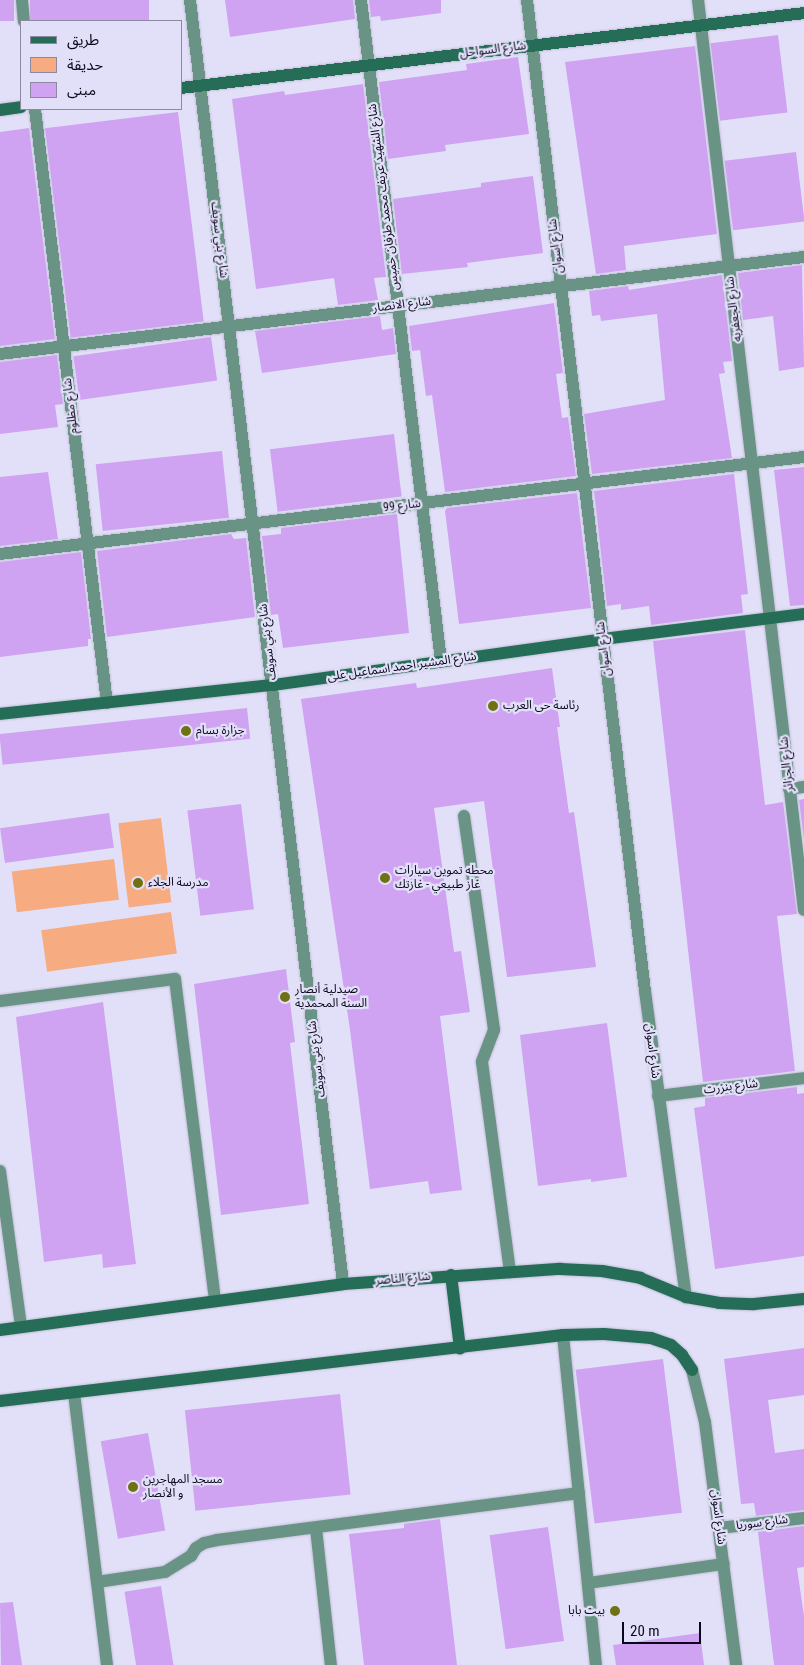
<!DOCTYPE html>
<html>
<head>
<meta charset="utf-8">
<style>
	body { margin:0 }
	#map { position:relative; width:804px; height:1665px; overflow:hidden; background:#e2e0f8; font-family:"Roboto Condensed","Noto Sans Arabic",sans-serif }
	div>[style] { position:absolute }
	.green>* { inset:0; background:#f7ab80; transform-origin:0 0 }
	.building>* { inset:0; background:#cfa3f1; transform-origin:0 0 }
	.roads { filter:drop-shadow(0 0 1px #c0bdd5) drop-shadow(0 0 1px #c0bdd5) }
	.street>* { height:12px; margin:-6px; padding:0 6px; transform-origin:6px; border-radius:6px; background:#699384 }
	.secondary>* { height:12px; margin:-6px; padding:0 6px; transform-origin:6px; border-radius:6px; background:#256d57 }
	.dots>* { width:14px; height:14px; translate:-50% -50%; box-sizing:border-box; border:2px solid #e2e0f8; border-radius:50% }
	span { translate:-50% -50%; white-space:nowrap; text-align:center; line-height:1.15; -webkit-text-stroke:4.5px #e2e0f8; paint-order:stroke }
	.street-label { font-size:12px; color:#0b071b }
	.poi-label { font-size:12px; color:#0b071b }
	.left { translate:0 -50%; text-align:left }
	.right { translate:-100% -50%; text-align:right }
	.legend { position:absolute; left:20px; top:20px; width:162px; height:90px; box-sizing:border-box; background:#e2e0f8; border:1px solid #8c89a0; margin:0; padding:6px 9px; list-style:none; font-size:15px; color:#0b071b }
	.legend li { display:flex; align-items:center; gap:10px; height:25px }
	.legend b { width:25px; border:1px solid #8c89a0 }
	.scale { position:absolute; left:622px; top:1622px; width:79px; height:22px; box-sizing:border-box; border:2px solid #0b071b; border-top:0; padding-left:6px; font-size:15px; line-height:18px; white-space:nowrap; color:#0b071b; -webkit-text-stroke:4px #e2e0f8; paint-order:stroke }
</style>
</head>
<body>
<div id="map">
	<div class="green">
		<i style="left:161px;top:818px;width:85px;height:43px;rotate:83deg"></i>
		<i style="left:114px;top:859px;width:41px;height:103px;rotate:83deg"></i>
		<i style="left:171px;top:912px;width:42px;height:131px;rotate:82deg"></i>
	</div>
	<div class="building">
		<i style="left:0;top:0;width:14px;height:21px"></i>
		<i style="left:30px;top:0;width:119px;height:21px"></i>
		<i style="clip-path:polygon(225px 0,353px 0,355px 19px,230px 37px)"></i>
		<i style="clip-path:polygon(369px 0,441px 0,441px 13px,381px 21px,380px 16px,371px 17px)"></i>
		<i style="left:778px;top:35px;width:78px;height:68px;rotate:83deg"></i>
		<i style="clip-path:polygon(695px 46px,717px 234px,624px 246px,626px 270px,596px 274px,565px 62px)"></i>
		<i style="clip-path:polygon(518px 57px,529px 134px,445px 145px,446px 151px,388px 159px,379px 82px,467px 70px,466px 64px)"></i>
		<i style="clip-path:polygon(363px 84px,386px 277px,374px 278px,378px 300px,338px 305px,334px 278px,256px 289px,232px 99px,284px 91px,285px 95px)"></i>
		<i style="left:178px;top:112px;width:211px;height:134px;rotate:83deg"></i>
		<i style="clip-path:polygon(29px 128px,55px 339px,0 346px,0 132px)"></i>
		<i style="left:796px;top:152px;width:70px;height:72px;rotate:83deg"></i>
		<i style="clip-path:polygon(533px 176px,543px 253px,467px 263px,468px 267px,402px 274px,393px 199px,481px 187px,481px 183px)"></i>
		<i style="clip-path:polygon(802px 265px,804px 367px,779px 371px,773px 316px,743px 320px,738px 273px)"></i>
		<i style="clip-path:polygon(722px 275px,732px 361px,723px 362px,725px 373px,719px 374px,732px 458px,592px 474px,584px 414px,665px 400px,657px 314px,601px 321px,600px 315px,592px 316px,589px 291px,628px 286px,629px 290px)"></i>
		<i style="clip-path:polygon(554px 303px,563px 373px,556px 374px,562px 418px,568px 417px,576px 476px,445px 492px,432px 395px,426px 396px,420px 350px,412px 351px,409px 326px)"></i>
		<i style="clip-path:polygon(380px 316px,382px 330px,393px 328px,396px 354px,262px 373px,255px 331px)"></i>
		<i style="left:211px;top:337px;width:44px;height:139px;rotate:82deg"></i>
		<i style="clip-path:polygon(57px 355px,63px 404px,55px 405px,58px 427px,0 434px,0 362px)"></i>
		<i style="left:394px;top:434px;width:63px;height:125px;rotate:83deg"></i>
		<i style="left:222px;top:451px;width:67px;height:127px;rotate:84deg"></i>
		<i style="clip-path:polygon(804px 467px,804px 605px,790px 606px,774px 470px)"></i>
		<i style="clip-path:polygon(48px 472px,58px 539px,0 546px,0 477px)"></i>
		<i style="clip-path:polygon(734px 474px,748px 594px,741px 595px,743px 613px,651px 625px,649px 606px,621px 610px,621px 604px,607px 606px,594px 491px)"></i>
		<i style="clip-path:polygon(577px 493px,591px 608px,459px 624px,445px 511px,447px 508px)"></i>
		<i style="clip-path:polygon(397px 514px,409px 633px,283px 648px,278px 614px,271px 615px,262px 536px,281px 534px,281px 528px)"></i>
		<i style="clip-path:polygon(231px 534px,234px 539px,246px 538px,255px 617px,107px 637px,97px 551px)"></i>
		<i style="clip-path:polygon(81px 552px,91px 639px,88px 639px,88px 646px,0 657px,0 562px)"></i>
		<i style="clip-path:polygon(745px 630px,765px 805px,783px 802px,797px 914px,777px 916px,795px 1071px,703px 1082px,653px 641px)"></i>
		<i style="clip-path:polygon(552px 668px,560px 727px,557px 727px,569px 813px,574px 812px,596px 967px,507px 977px,484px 801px,434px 808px,454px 952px,461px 951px,470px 1012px,440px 1016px,462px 1190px,430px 1194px,428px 1181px,370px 1189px,350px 1030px,301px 699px,416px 683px,417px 688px)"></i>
		<i style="left:247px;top:708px;width:31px;height:249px;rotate:84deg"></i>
		<i style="clip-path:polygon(804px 799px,804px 840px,799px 800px)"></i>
		<i style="left:241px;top:804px;width:106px;height:54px;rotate:83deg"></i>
		<i style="left:109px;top:813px;width:35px;height:110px;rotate:82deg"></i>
		<i style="clip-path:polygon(286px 969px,295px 1042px,290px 1043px,309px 1204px,221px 1215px,194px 984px)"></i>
		<i style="clip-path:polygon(103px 1002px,136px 1264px,103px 1268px,102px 1254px,44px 1262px,16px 1017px)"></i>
		<i style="clip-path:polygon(607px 1023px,627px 1177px,591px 1182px,591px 1179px,538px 1186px,520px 1035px)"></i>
		<i style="clip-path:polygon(797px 1087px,797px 1094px,804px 1093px,804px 1256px,715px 1269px,694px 1108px,705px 1106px,705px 1098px)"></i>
		<i style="clip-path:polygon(804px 1348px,804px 1395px,768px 1400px,775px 1453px,804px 1449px,804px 1510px,756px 1516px,754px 1503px,741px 1504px,724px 1359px)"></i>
		<i style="left:663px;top:1359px;width:155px;height:88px;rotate:83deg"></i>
		<i style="left:340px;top:1394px;width:101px;height:156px;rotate:84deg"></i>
		<i style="left:148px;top:1433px;width:99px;height:48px;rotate:80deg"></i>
		<i style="clip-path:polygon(440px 1519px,457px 1665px,364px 1665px,349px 1534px,404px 1528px,404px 1524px)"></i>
		<i style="clip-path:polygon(804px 1526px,804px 1567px,797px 1568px,804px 1616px,804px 1665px,774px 1665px,758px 1532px)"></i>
		<i style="left:548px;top:1527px;width:115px;height:59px;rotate:82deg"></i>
		<i style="left:161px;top:1586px;width:80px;height:37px;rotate:81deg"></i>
		<i style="clip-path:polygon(13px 1602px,22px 1665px,1px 1665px,0 1603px)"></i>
		<i style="clip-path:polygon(700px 1633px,704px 1665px,616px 1665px,613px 1645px)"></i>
	</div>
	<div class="roads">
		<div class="street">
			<i style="left:22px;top:0;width:21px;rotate:85deg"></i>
			<i style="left:190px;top:0;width:1293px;rotate:83.2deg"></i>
			<i style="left:361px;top:0;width:666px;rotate:83.1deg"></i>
			<i style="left:527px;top:0;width:998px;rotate:83.21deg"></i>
			<i style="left:645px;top:991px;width:309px;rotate:82.4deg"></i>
			<i style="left:698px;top:0;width:916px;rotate:83.36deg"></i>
			<i style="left:35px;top:109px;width:598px;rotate:83.09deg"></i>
			<i style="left:0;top:354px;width:810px;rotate:-6.88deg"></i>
			<i style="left:0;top:554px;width:810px;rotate:-6.88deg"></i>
			<i style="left:789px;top:789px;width:15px;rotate:-8deg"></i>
			<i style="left:464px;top:816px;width:216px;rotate:82deg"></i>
			<i style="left:494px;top:1030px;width:34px;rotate:111deg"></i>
			<i style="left:482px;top:1062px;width:212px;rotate:82.4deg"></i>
			<i style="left:0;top:1001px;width:176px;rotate:-7.2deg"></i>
			<i style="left:175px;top:979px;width:324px;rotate:82.9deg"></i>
			<i style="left:658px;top:1096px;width:147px;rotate:-7deg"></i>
			<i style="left:0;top:1171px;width:157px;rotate:82.3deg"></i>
			<i style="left:563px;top:1335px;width:332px;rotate:84.3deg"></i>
			<i style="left:692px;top:1370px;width:54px;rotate:76deg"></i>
			<i style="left:705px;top:1422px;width:245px;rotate:82.7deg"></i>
			<i style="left:74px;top:1393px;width:190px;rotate:83.1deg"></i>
			<i style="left:316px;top:1528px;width:138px;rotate:83.8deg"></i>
			<i style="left:719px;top:1528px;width:86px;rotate:-6.7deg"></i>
			<i style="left:588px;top:1583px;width:137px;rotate:-8deg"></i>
			<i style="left:107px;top:1665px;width:84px;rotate:-96.9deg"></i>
			<i style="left:97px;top:1582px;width:69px;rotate:-8.4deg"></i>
			<i style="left:165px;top:1572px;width:31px;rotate:-32deg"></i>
			<i style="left:191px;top:1556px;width:9px;rotate:-58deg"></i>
			<i style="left:196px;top:1548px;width:9px;rotate:-32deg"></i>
			<i style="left:204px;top:1543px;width:13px;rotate:-13deg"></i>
			<i style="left:217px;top:1540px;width:365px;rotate:-7.4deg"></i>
		</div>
		<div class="secondary">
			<i style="left:181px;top:88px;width:627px;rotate:-6.86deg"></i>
			<i style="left:0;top:110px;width:21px;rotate:-8deg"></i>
			<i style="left:0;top:714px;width:275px;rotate:-6.1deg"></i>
			<i style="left:273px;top:685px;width:333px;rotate:-7.9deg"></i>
			<i style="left:603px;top:639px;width:203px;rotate:-7.1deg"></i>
			<i style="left:451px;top:1275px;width:74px;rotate:83deg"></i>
			<i style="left:0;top:1330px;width:346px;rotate:-7.6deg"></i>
			<i style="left:343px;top:1284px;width:218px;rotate:-4deg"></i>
			<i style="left:560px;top:1269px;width:42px;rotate:2.7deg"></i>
			<i style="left:602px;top:1271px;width:39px;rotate:10deg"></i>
			<i style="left:640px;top:1278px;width:50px;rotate:22.4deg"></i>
			<i style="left:686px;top:1297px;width:34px;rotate:10deg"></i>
			<i style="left:719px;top:1303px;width:35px;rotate:2deg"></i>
			<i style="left:754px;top:1304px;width:50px;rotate:-5.7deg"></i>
			<i style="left:0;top:1401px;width:567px;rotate:-6.69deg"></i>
			<i style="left:563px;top:1335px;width:41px;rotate:-1.4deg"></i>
			<i style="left:604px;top:1334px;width:47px;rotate:4.9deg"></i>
			<i style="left:651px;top:1338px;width:21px;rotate:19deg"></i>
			<i style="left:671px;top:1345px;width:15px;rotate:42deg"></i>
			<i style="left:682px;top:1355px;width:18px;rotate:56deg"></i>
		</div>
	</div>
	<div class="dots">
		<i style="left:493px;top:706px;background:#707014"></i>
		<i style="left:186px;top:731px;background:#707014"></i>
		<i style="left:385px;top:878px;background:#707014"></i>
		<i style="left:138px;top:883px;background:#707014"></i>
		<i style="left:285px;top:997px;background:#707014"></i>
		<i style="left:133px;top:1487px;background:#707014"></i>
		<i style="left:615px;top:1611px;background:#707014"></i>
	</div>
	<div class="street-label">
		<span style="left:493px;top:50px;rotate:-7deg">شارع السواحل</span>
		<span style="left:384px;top:197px;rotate:-97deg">شارع الشهيد عريف محمد طرفان خميس</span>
		<span style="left:219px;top:240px;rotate:83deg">شارع بني سويف</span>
		<span style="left:556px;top:246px;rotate:-97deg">شارع اسوان</span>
		<span style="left:402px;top:305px;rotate:-7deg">شارع الانصار</span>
		<span style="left:734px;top:309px;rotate:-97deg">شارع الجعفريه</span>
		<span style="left:71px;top:406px;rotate:-97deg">شارع مظلوم</span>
		<span style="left:402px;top:506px;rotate:-7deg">شارع 99</span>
		<span style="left:268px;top:642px;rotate:-97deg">شارع بني سويف</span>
		<span style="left:604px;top:649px;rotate:-97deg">شارع اسوان</span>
		<span style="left:402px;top:667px;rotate:-8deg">شارع المشير احمد اسماعيل على</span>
		<span style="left:787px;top:764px;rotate:-96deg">شارع الجزائر</span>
		<span style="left:652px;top:1051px;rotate:83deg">شارع اسوان</span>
		<span style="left:317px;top:1059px;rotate:-97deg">شارع بني سويف</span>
		<span style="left:731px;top:1087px;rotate:-7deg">شارع بنزرت</span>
		<span style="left:403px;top:1279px;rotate:-5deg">شارع الناصر</span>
		<span style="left:718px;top:1517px;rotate:83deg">شارع اسوان</span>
		<span style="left:762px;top:1523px;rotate:-7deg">شارع سوريا</span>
	</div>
	<div class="poi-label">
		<span class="left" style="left:503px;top:706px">رئاسة حى العرب</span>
		<span class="left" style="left:196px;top:731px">جزارة بسام</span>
		<span class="left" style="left:395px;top:878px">محطه تموين سيارات<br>غاز طبيعي - غازتك</span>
		<span class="left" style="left:148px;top:883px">مدرسة الجلاء</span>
		<span class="left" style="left:295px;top:997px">صيدلية أنصار<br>السنة المحمدية</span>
		<span class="left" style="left:143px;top:1487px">مسجد المهاجرين<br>و الأنصار</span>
		<span class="right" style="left:605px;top:1611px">بيت بابا</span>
	</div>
	<ul class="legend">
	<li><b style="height:6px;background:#256d57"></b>طريق</li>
	<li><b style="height:14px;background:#f7ab80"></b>حديقة</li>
	<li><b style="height:14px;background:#cfa3f1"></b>مبنى</li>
	</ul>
	<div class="scale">20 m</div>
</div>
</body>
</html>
